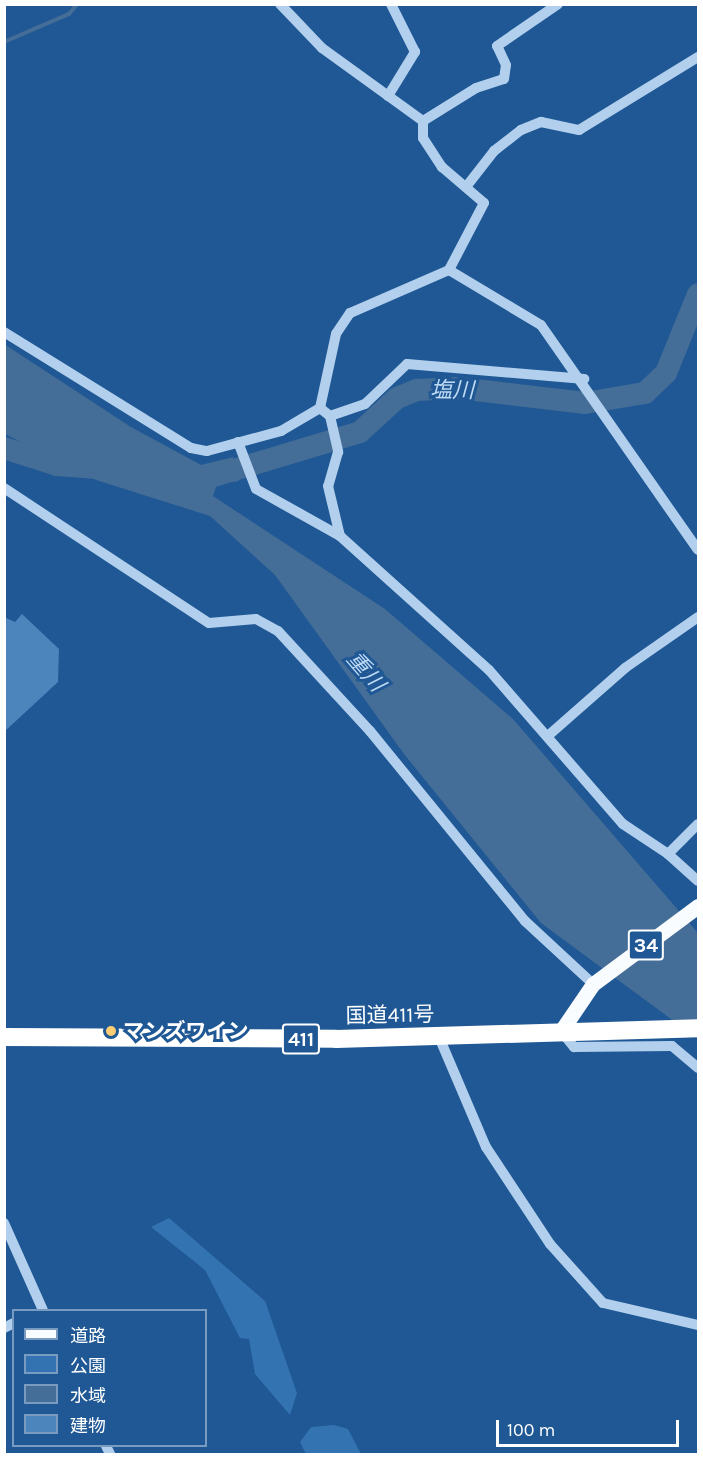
<!DOCTYPE html>
<html>
<head>
<meta charset="utf-8">
<style>
	body { margin:0 }
	#map { position:relative; width:703px; height:1459px; overflow:hidden; background:#1f5894; font-family:Karla,"Noto Sans JP",sans-serif }
	div>[style] { position:absolute }
	.green>* { inset:0; background:#3473b1 }
	.water>* { inset:0; background:#446d97 }
	.stream>* { height:4px; margin:-2px; padding:0 2px; transform-origin:2px; border-radius:2px; background:#446d97 }
	.river>* { height:22px; margin:-11px; padding:0 11px; transform-origin:11px; border-radius:11px; background:#446d97 }
	.building>* { inset:0; background:#4c84bc }
	.minor>* { height:10px; margin:-5px; padding:0 5px; transform-origin:5px; border-radius:5px; background:#b2d0ee }
	.major>* { height:15px; margin:-7.5px; padding:0 7.5px; transform-origin:7.5px; border-radius:7.5px; background:#f9fcff }
	.highway>* { height:18px; margin:-9px; padding:0 9px; transform-origin:9px; border-radius:9px; background:#fff }
	.dots>* { width:16px; height:16px; translate:-50% -50%; box-sizing:border-box; border:3px solid #1f5894; border-radius:50% }
	span { translate:-50% -50%; white-space:nowrap; text-align:center; line-height:1.15; -webkit-text-stroke:6px #1f5894; paint-order:stroke }
	.shield-label span { padding:2px 4px; background:#1f5894; border:2px solid; border-radius:4px; -webkit-text-stroke-width:0 }
	.shield-label { font-size:20px; color:#fff; font-weight:700 }
	.street-label { font-size:21px; color:#fff }
	.poi-label { font-size:21px; color:#fff; font-weight:700 }
	.left { translate:0 -50%; text-align:left }
	.water-label { font-size:22px; color:#bedaf5; font-style:italic }
	.frame { position:absolute; inset:0; border:6px solid #fff; pointer-events:none }
	.legend { position:absolute; left:12px; top:1309px; width:195px; height:138px; box-sizing:border-box; background:#1f5894; border:2px solid #799bbf; margin:0; padding:8px 10px; list-style:none; font-size:18px; color:#fff }
	.legend li { display:flex; align-items:center; gap:12px; height:30px }
	.legend b { width:30px; border:2px solid #799bbf }
	.scale { position:absolute; left:496px; top:1420px; width:183px; height:27px; box-sizing:border-box; border:3px solid #fff; border-top:0; padding-left:8px; font-size:18px; line-height:21px; white-space:nowrap; color:#fff; -webkit-text-stroke:4px #1f5894; paint-order:stroke }
</style>
</head>
<body>
<div id="map">
	<div class="green">
		<i style="clip-path:polygon(169px 1218px,265px 1301px,297px 1393px,290px 1415px,255px 1374px,249px 1339px,240px 1338px,205px 1270px,151px 1227px)"></i>
		<i style="clip-path:polygon(334px 1425px,348px 1429px,361px 1454px,306px 1454px,300px 1442px,311px 1427px)"></i>
	</div>
	<div class="water">
		<i style="clip-path:polygon(4px 344px,131px 427px,201px 465px,233px 457px,239px 481px,217px 484px,213px 496px,385px 609px,513px 719px,698px 933px,698px 1039px,541px 923px,404px 754px,275px 575px,210px 516px,96px 480px,5px 434px)"></i>
	</div>
	<div class="stream">
		<i style="left:4px;top:42px;width:71px;rotate:-23.3deg"></i>
		<i style="left:69px;top:14px;width:13px;rotate:-51deg"></i>
	</div>
	<div class="river">
		<i style="left:4px;top:448px;width:56px;rotate:17.8deg"></i>
		<i style="left:57px;top:465px;width:40px;rotate:4.3deg"></i>
		<i style="left:207px;top:478px;width:160px;rotate:-16.7deg"></i>
		<i style="left:360px;top:432px;width:50px;rotate:-42.6deg"></i>
		<i style="left:397px;top:398px;width:22px;rotate:-22deg"></i>
		<i style="left:417px;top:390px;width:42px;rotate:-2.7deg"></i>
		<i style="left:459px;top:388px;width:127px;rotate:6.8deg"></i>
		<i style="left:585px;top:403px;width:61px;rotate:-9.5deg"></i>
		<i style="left:645px;top:393px;width:29px;rotate:-44deg"></i>
		<i style="left:666px;top:373px;width:85px;rotate:-67.9deg"></i>
	</div>
	<div class="building">
		<i style="clip-path:polygon(22px 614px,59px 649px,58px 682px,4px 732px,4px 617px,15px 622px)"></i>
	</div>
	<div class="minor">
		<i style="left:280px;top:4px;width:61px;rotate:46.3deg"></i>
		<i style="left:322px;top:48px;width:125px;rotate:35.9deg"></i>
		<i style="left:388px;top:96px;width:52px;rotate:-58.5deg"></i>
		<i style="left:415px;top:52px;width:54px;rotate:-116.6deg"></i>
		<i style="left:423px;top:121px;width:17px;rotate:90deg"></i>
		<i style="left:423px;top:138px;width:35px;rotate:57deg"></i>
		<i style="left:442px;top:167px;width:55px;rotate:40.6deg"></i>
		<i style="left:484px;top:203px;width:76px;rotate:117.6deg"></i>
		<i style="left:449px;top:270px;width:108px;rotate:156.5deg"></i>
		<i style="left:350px;top:313px;width:25px;rotate:124deg"></i>
		<i style="left:336px;top:334px;width:76px;rotate:102.2deg"></i>
		<i style="left:320px;top:408px;width:13px;rotate:39deg"></i>
		<i style="left:330px;top:416px;width:37px;rotate:77deg"></i>
		<i style="left:338px;top:452px;width:35px;rotate:106deg"></i>
		<i style="left:328px;top:486px;width:51px;rotate:76.5deg"></i>
		<i style="left:340px;top:536px;width:200px;rotate:42deg"></i>
		<i style="left:489px;top:670px;width:204px;rotate:49deg"></i>
		<i style="left:623px;top:824px;width:54px;rotate:33.7deg"></i>
		<i style="left:668px;top:854px;width:42px;rotate:-45deg"></i>
		<i style="left:423px;top:121px;width:62px;rotate:-31.9deg"></i>
		<i style="left:476px;top:88px;width:29px;rotate:-18deg"></i>
		<i style="left:504px;top:79px;width:14px;rotate:-82deg"></i>
		<i style="left:506px;top:65px;width:21px;rotate:-115deg"></i>
		<i style="left:497px;top:46px;width:74px;rotate:-34.5deg"></i>
		<i style="left:466px;top:187px;width:46px;rotate:-52.1deg"></i>
		<i style="left:494px;top:151px;width:34px;rotate:-38deg"></i>
		<i style="left:521px;top:130px;width:22px;rotate:-22deg"></i>
		<i style="left:541px;top:122px;width:39px;rotate:12deg"></i>
		<i style="left:579px;top:130px;width:140px;rotate:-31.5deg"></i>
		<i style="left:449px;top:270px;width:107px;rotate:30.9deg"></i>
		<i style="left:541px;top:325px;width:274px;rotate:55.1deg"></i>
		<i style="left:4px;top:332px;width:220px;rotate:31.8deg"></i>
		<i style="left:191px;top:448px;width:16px;rotate:11deg"></i>
		<i style="left:207px;top:451px;width:77px;rotate:-15.1deg"></i>
		<i style="left:281px;top:431px;width:45px;rotate:-30.5deg"></i>
		<i style="left:330px;top:416px;width:37px;rotate:-19deg"></i>
		<i style="left:365px;top:404px;width:58px;rotate:-43.6deg"></i>
		<i style="left:407px;top:364px;width:178px;rotate:4.8deg"></i>
		<i style="left:238px;top:442px;width:50px;rotate:69deg"></i>
		<i style="left:256px;top:489px;width:96px;rotate:29.2deg"></i>
		<i style="left:4px;top:488px;width:245px;rotate:33.4deg"></i>
		<i style="left:209px;top:623px;width:47px;rotate:-4.9deg"></i>
		<i style="left:256px;top:619px;width:25px;rotate:29deg"></i>
		<i style="left:278px;top:631px;width:136px;rotate:47.4deg"></i>
		<i style="left:370px;top:731px;width:245px;rotate:50.8deg"></i>
		<i style="left:525px;top:921px;width:93px;rotate:42.8deg"></i>
		<i style="left:550px;top:734px;width:100px;rotate:-41.3deg"></i>
		<i style="left:625px;top:668px;width:89px;rotate:-34.9deg"></i>
		<i style="left:668px;top:854px;width:40px;rotate:42deg"></i>
		<i style="left:561px;top:1031px;width:21px;rotate:51deg"></i>
		<i style="left:574px;top:1047px;width:98px;rotate:-0.6deg"></i>
		<i style="left:672px;top:1046px;width:34px;rotate:40deg"></i>
		<i style="left:439px;top:1037px;width:120px;rotate:66.9deg"></i>
		<i style="left:486px;top:1147px;width:116px;rotate:56.6deg"></i>
		<i style="left:550px;top:1244px;width:79px;rotate:48.1deg"></i>
		<i style="left:603px;top:1303px;width:98px;rotate:13deg"></i>
		<i style="left:4px;top:1223px;width:95px;rotate:65.9deg"></i>
		<i style="left:4px;top:1328px;width:11px;rotate:-27deg"></i>
		<i style="left:106px;top:1446px;width:9px;rotate:63deg"></i>
	</div>
	<div class="major">
		<i style="left:561px;top:1031px;width:57px;rotate:-55.8deg"></i>
		<i style="left:593px;top:984px;width:131px;rotate:-36.6deg"></i>
	</div>
	<div class="highway">
		<i style="left:4px;top:1037px;width:332px;rotate:0.3deg"></i>
		<i style="left:336px;top:1039px;width:362px;rotate:-1.7deg"></i>
	</div>
	<div class="dots">
		<i style="left:111px;top:1031px;background:#fccd72"></i>
	</div>
	<div class="shield-label">
		<span style="left:646px;top:945px">34</span>
		<span style="left:301px;top:1039px">411</span>
	</div>
	<div class="street-label">
		<span style="left:390px;top:1015px;rotate:-1deg">国道411号</span>
	</div>
	<div class="poi-label">
		<span class="left" style="left:123px;top:1031px">マンズワイン</span>
	</div>
	<div class="water-label">
		<span style="left:452px;top:391px;rotate:1deg">塩川</span>
		<span style="left:365px;top:672px;rotate:49deg">重川</span>
	</div>
	<div class="frame"></div>
	<ul class="legend">
	<li><b style="height:8px;background:#f9fcff"></b>道路</li>
	<li><b style="height:16px;background:#3473b1"></b>公園</li>
	<li><b style="height:16px;background:#446d97"></b>水域</li>
	<li><b style="height:16px;background:#4c84bc"></b>建物</li>
	</ul>
	<div class="scale">100 m</div>
</div>
</body>
</html>
